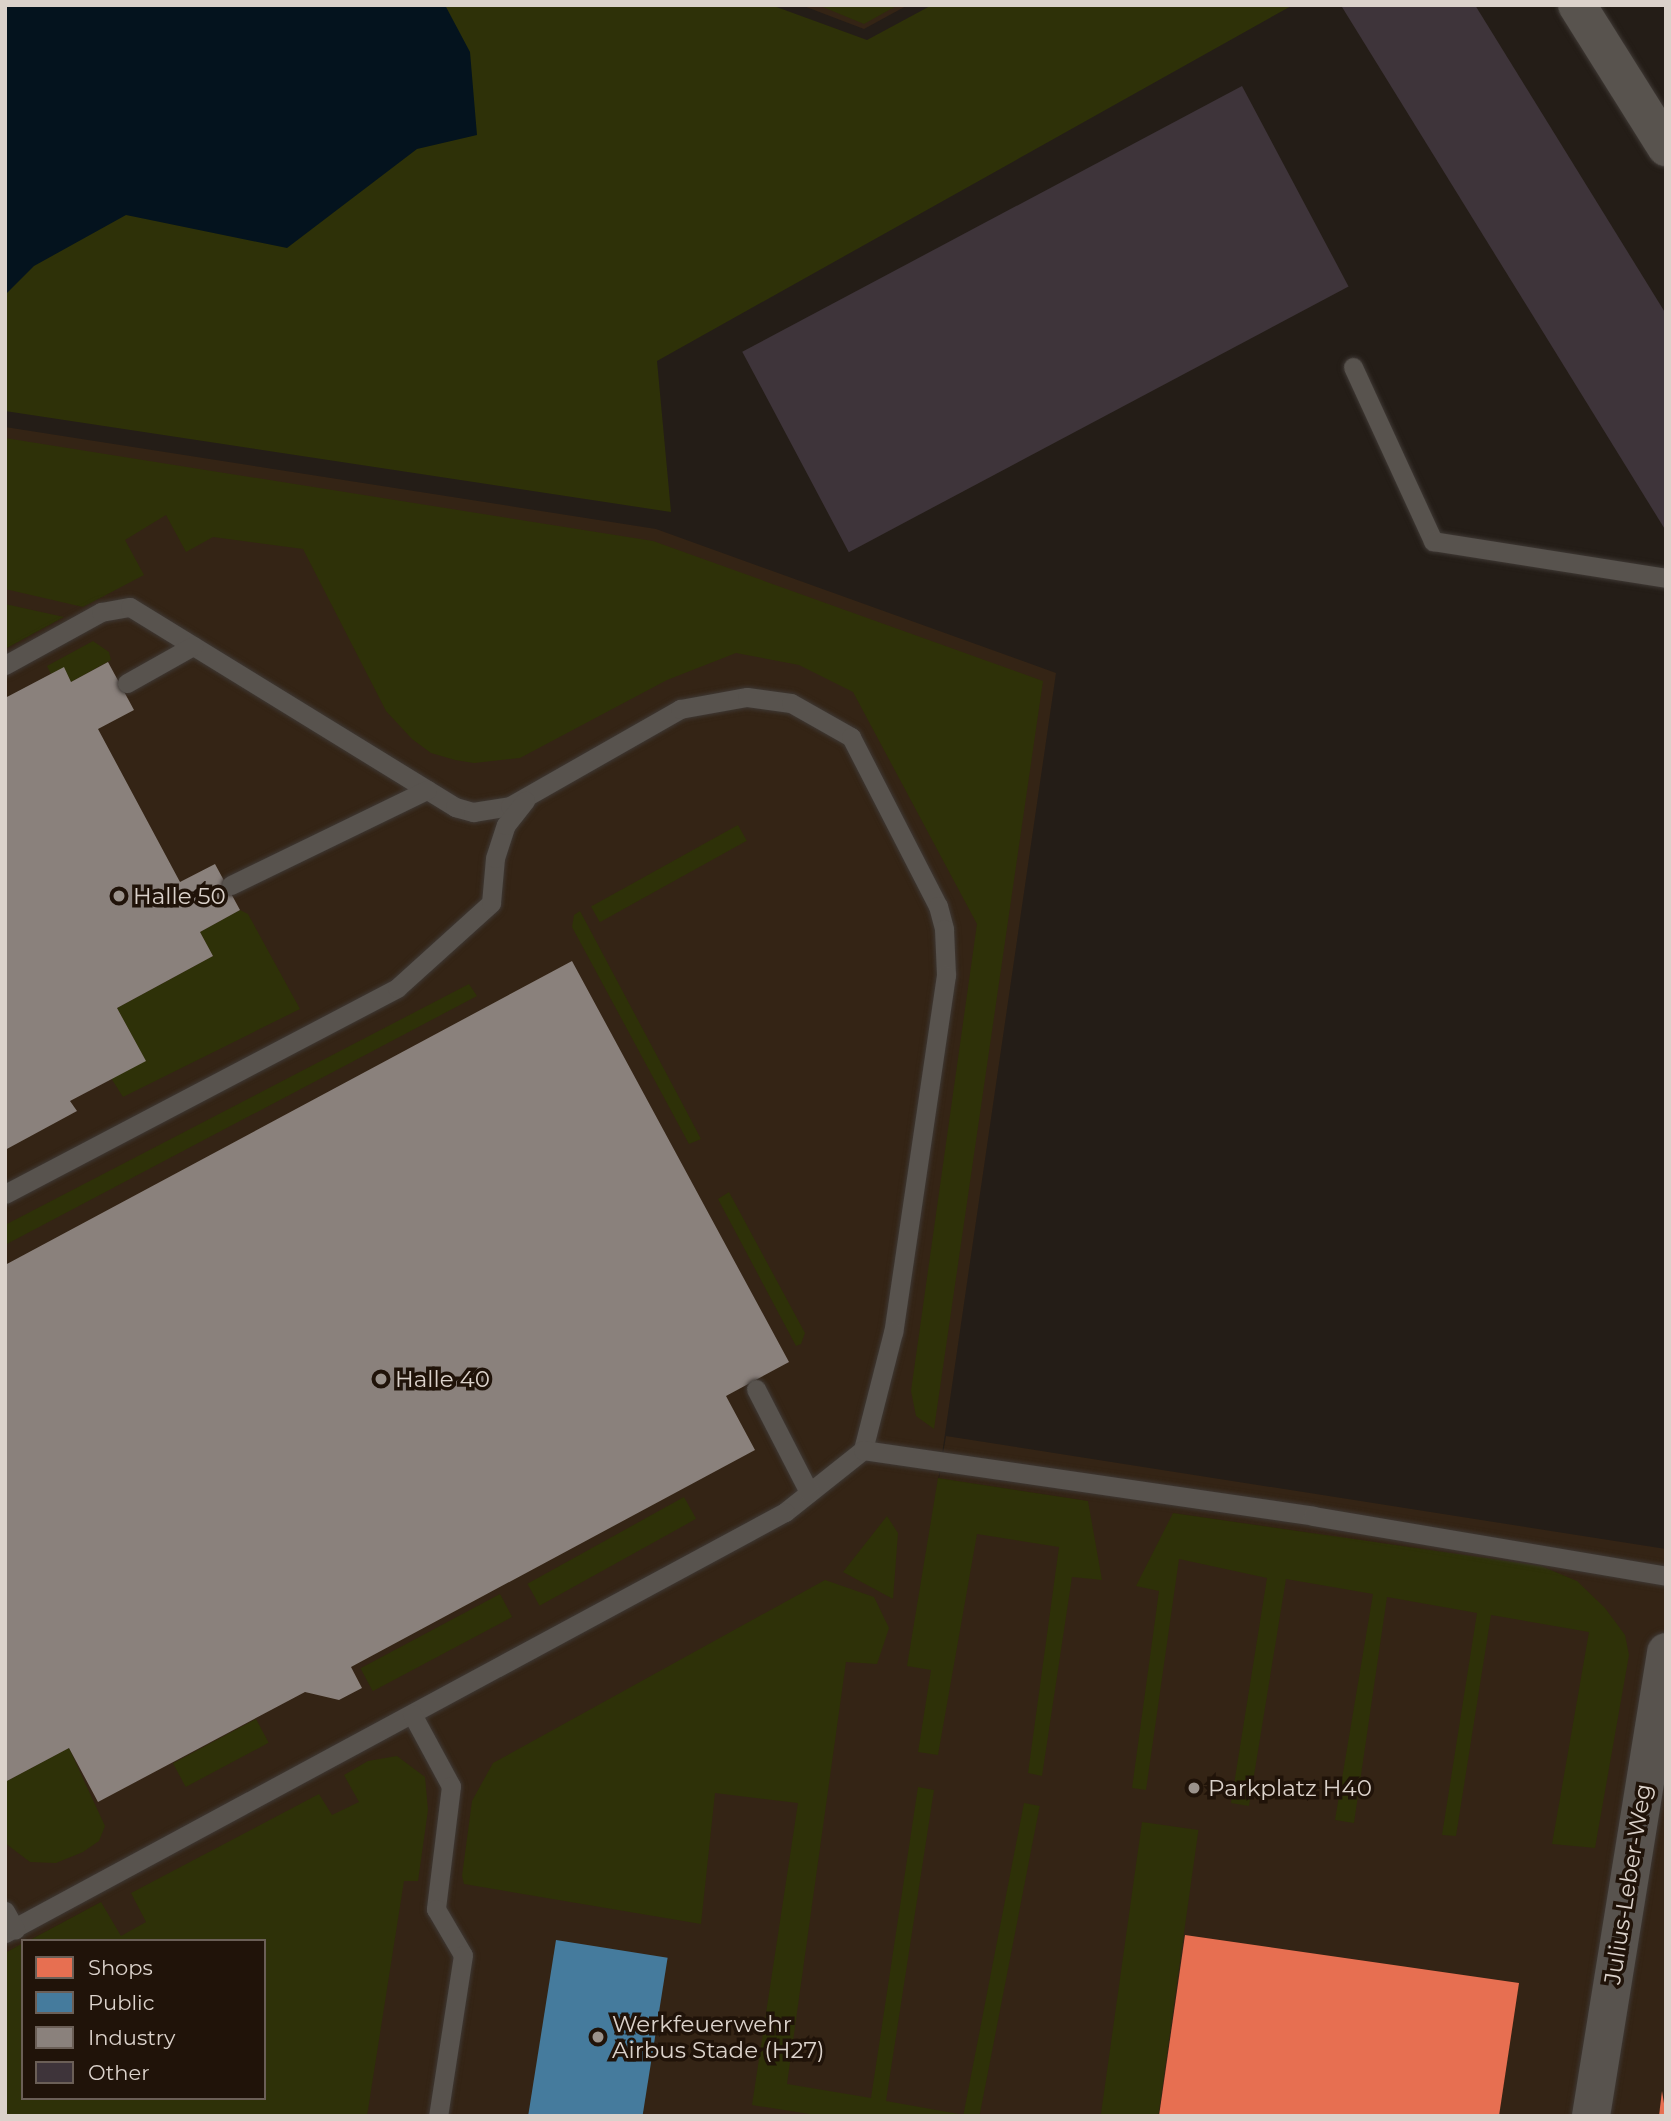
<!DOCTYPE html>
<html>
<head>
<meta charset="utf-8">
<style>
	body { margin:0 }
	#map { position:relative; width:1671px; height:2121px; overflow:hidden; background:#241d17; font-family:Montserrat,sans-serif }
	div>[style] { position:absolute }
	.built>* { inset:0; background:#342415 }
	.green>* { inset:0; background:#2e3108; transform-origin:0 0 }
	.water>* { inset:0; background:#04131e }
	.shops>* { inset:0; background:#e76f51 }
	.public>* { inset:0; background:#457b9d; transform-origin:0 0 }
	.industry>* { inset:0; background:#8a817c }
	.building>* { inset:0; background:#3e343a; transform-origin:0 0 }
	.roads { filter:drop-shadow(0 0 2px #3e3834) drop-shadow(0 0 2px #3e3834) }
	.lane>* { height:19px; margin:-9.5px; padding:0 9.5px; transform-origin:9.5px; border-radius:9.5px; background:#58534e }
	.street>* { height:38px; margin:-19px; padding:0 19px; transform-origin:19px; border-radius:19px; background:#58534e }
	.dots>* { width:19px; height:19px; translate:-50% -50%; box-sizing:border-box; border:4px solid #201309; border-radius:50% }
	span { translate:-50% -50%; white-space:nowrap; text-align:center; line-height:1.15; -webkit-text-stroke:7px #201309; paint-order:stroke }
	.poi-label { font-size:23px; color:#dbd2cb }
	.left { translate:0 -50%; text-align:left }
	.street-label { font-size:23px; color:#dbd2cb }
	.frame { position:absolute; inset:0; border:7px solid #dbd2cb; pointer-events:none }
	.legend { position:absolute; left:21px; top:1939px; width:245px; height:161px; box-sizing:border-box; background:#201309; border:2px solid #6b5f57; margin:0; padding:9px 12px; list-style:none; font-size:21px; color:#dbd2cb }
	.legend li { display:flex; align-items:center; gap:14px; height:35px }
	.legend b { width:35px; border:2px solid #6b5f57 }
</style>
</head>
<body>
<div id="map">
	<div class="built">
		<i style="clip-path:polygon(801px 5px,908px 5px,864px 29px)"></i>
		<i style="clip-path:polygon(evenodd,5px 427px,656px 529px,1056px 673px,934px 1509px,946px 1436px,1666px 1549px,1666px 2116px,5px 2116px,5px 427px,23px 1941px,264px 1941px,264px 2098px,23px 2098px,23px 1941px)"></i>
	</div>
	<div class="green">
		<i style="clip-path:polygon(5px 5px,771px 5px,867px 40px,932px 5px,1293px 5px,657px 361px,671px 512px,5px 411px)"></i>
		<i style="clip-path:polygon(818px 5px,898px 5px,864px 24px)"></i>
		<i style="clip-path:polygon(5px 438px,653px 541px,1043px 681px,934px 1429px,916px 1416px,911px 1391px,977px 924px,853px 692px,799px 665px,736px 653px,667px 680px,520px 758px,474px 763px,455px 760px,431px 753px,412px 739px,386px 711px,303px 549px,213px 537px,186px 552px,166px 515px,125px 540px,144px 575px,83px 607px,5px 589px)"></i>
		<i style="clip-path:polygon(5px 604px,64px 617px,5px 649px)"></i>
		<i style="clip-path:polygon(93px 641px,109px 652px,111px 660px,71px 682px,64px 668px,51px 674px,47px 666px)"></i>
		<i style="left:738px;top:825px;width:18px;height:168px;rotate:61deg"></i>
		<i style="clip-path:polygon(240px 910px,248px 914px,300px 1009px,123px 1097px,111px 1078px,145px 1060px,117px 1008px,213px 956px,200px 932px)"></i>
		<i style="clip-path:polygon(580px 911px,681px 1101px,701px 1139px,689px 1144px,572px 927px,574px 915px)"></i>
		<i style="clip-path:polygon(469px 984px,477px 996px,5px 1245px,5px 1225px)"></i>
		<i style="clip-path:polygon(729px 1192px,805px 1333px,801px 1344px,796px 1346px,718px 1199px)"></i>
		<i style="clip-path:polygon(938px 1478px,1088px 1501px,1102px 1580px,1072px 1577px,1042px 1776px,1028px 1773px,1059px 1547px,977px 1534px,938px 1755px,918px 1752px,931px 1670px,907px 1666px)"></i>
		<i style="left:684px;top:1497px;width:25px;height:179px;rotate:61deg"></i>
		<i style="clip-path:polygon(1173px 1513px,1541px 1566px,1577px 1581px,1605px 1608px,1625px 1635px,1629px 1655px,1595px 1848px,1552px 1844px,1589px 1632px,1491px 1615px,1456px 1836px,1442px 1835px,1477px 1613px,1387px 1597px,1354px 1823px,1335px 1820px,1373px 1594px,1286px 1579px,1249px 1806px,1231px 1803px,1267px 1578px,1179px 1559px,1146px 1790px,1132px 1788px,1159px 1591px,1136px 1586px)"></i>
		<i style="clip-path:polygon(887px 1516px,898px 1533px,893px 1599px,843px 1572px)"></i>
		<i style="clip-path:polygon(825px 1580px,874px 1597px,889px 1628px,877px 1664px,846px 1662px,787px 2084px,871px 2098px,918px 1787px,934px 1790px,886px 2101px,970px 2116px,822px 2116px,752px 2105px,798px 1803px,715px 1793px,701px 1924px,464px 1884px,462px 1876px,472px 1801px,493px 1763px)"></i>
		<i style="left:500px;top:1594px;width:26px;height:158px;rotate:62deg"></i>
		<i style="left:256px;top:1719px;width:27px;height:94px;rotate:62deg"></i>
		<i style="clip-path:polygon(69px 1748px,105px 1826px,99px 1841px,83px 1852px,56px 1863px,30px 1862px,5px 1843px,5px 1782px)"></i>
		<i style="clip-path:polygon(397px 1756px,425px 1777px,428px 1810px,418px 1881px,404px 1881px,367px 2116px,5px 2116px,5px 1953px,23px 1943px,23px 2098px,264px 2098px,264px 1941px,28px 1941px,101px 1902px,121px 1936px,146px 1922px,131px 1893px,319px 1794px,332px 1815px,359px 1802px,344px 1775px,368px 1761px)"></i>
		<i style="left:1024px;top:1803px;width:16px;height:317px;rotate:11deg"></i>
		<i style="left:1142px;top:1822px;width:57px;height:297px;rotate:8deg"></i>
	</div>
	<div class="water">
		<i style="clip-path:polygon(5px 5px,445px 5px,470px 52px,477px 135px,417px 149px,287px 248px,126px 215px,34px 266px,5px 295px)"></i>
	</div>
	<div class="shops">
		<i style="clip-path:polygon(1185px 1935px,1519px 1983px,1499px 2116px,1159px 2116px)"></i>
		<i style="clip-path:polygon(1662px 2091px,1666px 2116px,1659px 2116px)"></i>
	</div>
	<div class="public">
		<i style="left:556px;top:1940px;width:113px;height:178px;rotate:9deg"></i>
	</div>
	<div class="industry">
		<i style="clip-path:polygon(108px 662px,134px 710px,98px 729px,180px 882px,215px 864px,240px 910px,200px 932px,213px 956px,117px 1008px,146px 1061px,70px 1101px,77px 1111px,5px 1150px,5px 698px,64px 667px,71px 682px)"></i>
		<i style="clip-path:polygon(572px 961px,789px 1362px,726px 1396px,755px 1450px,351px 1667px,362px 1688px,339px 1700px,305px 1692px,98px 1802px,69px 1748px,5px 1782px,5px 1265px)"></i>
	</div>
	<div class="building">
		<i style="clip-path:polygon(1475px 5px,1666px 314px,1666px 531px,1342px 7px)"></i>
		<i style="left:1242px;top:86px;width:227px;height:566px;rotate:62deg"></i>
	</div>
	<div class="roads">
		<div class="lane">
			<i style="left:1353px;top:367px;width:192px;rotate:65.3deg"></i>
			<i style="left:1433px;top:541px;width:236px;rotate:9deg"></i>
			<i style="left:5px;top:665px;width:110px;rotate:-28.9deg"></i>
			<i style="left:101px;top:612px;width:29px;rotate:-10deg"></i>
			<i style="left:130px;top:607px;width:382px;rotate:31.6deg"></i>
			<i style="left:455px;top:807px;width:19px;rotate:16deg"></i>
			<i style="left:473px;top:812px;width:37px;rotate:-9deg"></i>
			<i style="left:510px;top:806px;width:196px;rotate:-29.7deg"></i>
			<i style="left:680px;top:709px;width:68px;rotate:-10.2deg"></i>
			<i style="left:747px;top:697px;width:44px;rotate:7.8deg"></i>
			<i style="left:791px;top:703px;width:69px;rotate:29.5deg"></i>
			<i style="left:851px;top:737px;width:190px;rotate:62.8deg"></i>
			<i style="left:938px;top:906px;width:24px;rotate:75deg"></i>
			<i style="left:944px;top:929px;width:46px;rotate:87.5deg"></i>
			<i style="left:946px;top:975px;width:361px;rotate:98.4deg"></i>
			<i style="left:893px;top:1332px;width:122px;rotate:104.3deg"></i>
			<i style="left:863px;top:1450px;width:100px;rotate:141.5deg"></i>
			<i style="left:785px;top:1512px;width:886px;rotate:151.64deg"></i>
			<i style="left:127px;top:683px;width:76px;rotate:-29.3deg"></i>
			<i style="left:231px;top:885px;width:218px;rotate:-25.9deg"></i>
			<i style="left:5px;top:1194px;width:443px;rotate:-27.7deg"></i>
			<i style="left:397px;top:988px;width:127px;rotate:-42.1deg"></i>
			<i style="left:491px;top:903px;width:45px;rotate:-84.9deg"></i>
			<i style="left:495px;top:858px;width:35px;rotate:-72deg"></i>
			<i style="left:506px;top:825px;width:31px;rotate:-52deg"></i>
			<i style="left:756px;top:1389px;width:116px;rotate:62.8deg"></i>
			<i style="left:863px;top:1450px;width:455px;rotate:8.3deg"></i>
			<i style="left:1313px;top:1516px;width:358px;rotate:9.6deg"></i>
			<i style="left:412px;top:1714px;width:82px;rotate:61.6deg"></i>
			<i style="left:451px;top:1786px;width:124px;rotate:97deg"></i>
			<i style="left:436px;top:1909px;width:53px;rotate:59.6deg"></i>
			<i style="left:463px;top:1955px;width:163px;rotate:98.8deg"></i>
			<i style="left:5px;top:1911px;width:21px;rotate:61deg"></i>
		</div>
		<div class="street">
			<i style="left:1577px;top:5px;width:168px;rotate:57.9deg"></i>
			<i style="left:1591px;top:2116px;width:470px;rotate:-80.8deg"></i>
		</div>
	</div>
	<div class="dots">
		<i style="left:119px;top:896px;background:#9b938c"></i>
		<i style="left:381px;top:1379px;background:#9b938c"></i>
		<i style="left:1194px;top:1788px;background:#9b938c"></i>
		<i style="left:598px;top:2037px;background:#9b938c"></i>
	</div>
	<div class="poi-label">
		<span class="left" style="left:133px;top:896px">Halle 50</span>
		<span class="left" style="left:395px;top:1379px">Halle 40</span>
		<span class="left" style="left:1208px;top:1788px">Parkplatz H40</span>
		<span class="left" style="left:612px;top:2037px">Werkfeuerwehr<br>Airbus Stade (H27)</span>
	</div>
	<div class="street-label">
		<span style="left:1628px;top:1884px;rotate:-81deg">Julius-Leber-Weg</span>
	</div>
	<div class="frame"></div>
	<ul class="legend">
	<li><b style="height:19px;background:#e76f51"></b>Shops</li>
	<li><b style="height:19px;background:#457b9d"></b>Public</li>
	<li><b style="height:19px;background:#8a817c"></b>Industry</li>
	<li><b style="height:19px;background:#3e343a"></b>Other</li>
	</ul>
</div>
</body>
</html>
